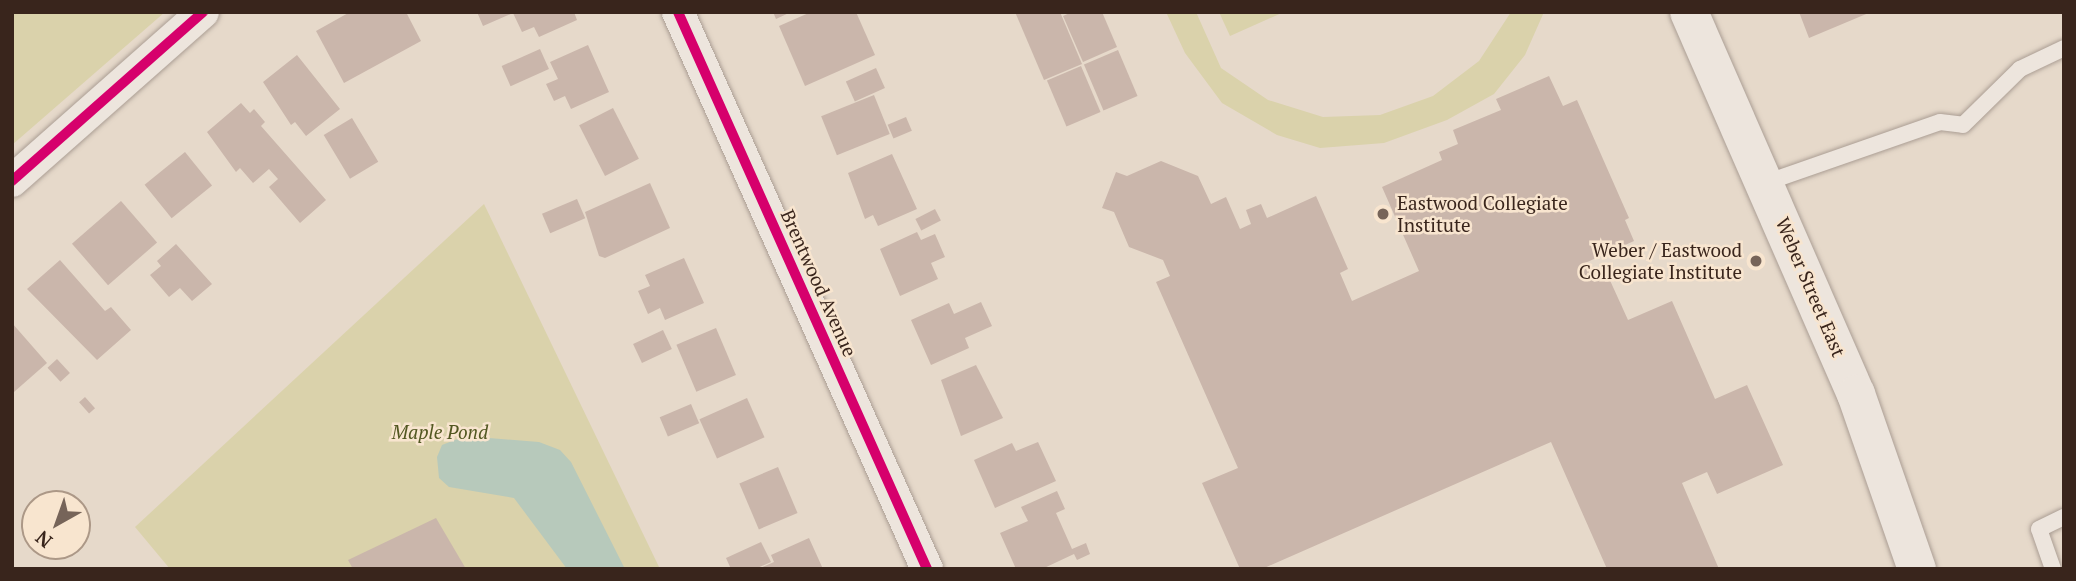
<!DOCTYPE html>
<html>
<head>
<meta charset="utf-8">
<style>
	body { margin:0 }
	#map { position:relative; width:2076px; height:581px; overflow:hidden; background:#e6d9ca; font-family:"PT Serif",serif }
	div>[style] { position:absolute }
	.green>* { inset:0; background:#dad2ab }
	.water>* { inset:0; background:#b7c9bb }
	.building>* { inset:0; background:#cab6ab; transform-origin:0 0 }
	.roads { filter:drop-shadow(0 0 2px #ab9e94) drop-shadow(0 0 2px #ab9e94) }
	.service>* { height:16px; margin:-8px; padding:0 8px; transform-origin:8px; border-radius:8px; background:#ede5dd }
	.minor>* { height:32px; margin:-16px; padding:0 16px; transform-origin:16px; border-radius:16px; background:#ede5dd }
	.secondary>* { height:38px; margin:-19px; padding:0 19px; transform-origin:19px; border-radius:19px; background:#ede5dd }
	.cycleway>* { height:10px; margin:-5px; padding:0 5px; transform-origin:5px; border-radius:5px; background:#d6006c }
	.dots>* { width:19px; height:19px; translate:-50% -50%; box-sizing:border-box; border:4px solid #f8e5cf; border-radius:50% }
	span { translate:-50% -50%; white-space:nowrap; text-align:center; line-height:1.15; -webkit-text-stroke:5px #f8e5cf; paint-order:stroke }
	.poi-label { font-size:19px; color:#39251c }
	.left { translate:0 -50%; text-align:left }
	.right { translate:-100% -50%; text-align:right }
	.street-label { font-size:19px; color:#39251c }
	.park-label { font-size:19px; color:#525721; font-style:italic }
	.frame { position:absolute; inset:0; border:14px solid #39251c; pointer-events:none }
	.north { position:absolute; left:21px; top:490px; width:70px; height:70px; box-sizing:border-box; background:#f8e5cf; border:2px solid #ac9887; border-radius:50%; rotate:220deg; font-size:19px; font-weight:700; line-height:28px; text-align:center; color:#39251c }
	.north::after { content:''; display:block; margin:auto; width:24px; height:32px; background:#766459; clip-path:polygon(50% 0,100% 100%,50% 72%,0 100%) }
</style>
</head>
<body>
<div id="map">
	<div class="green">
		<i style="clip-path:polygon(12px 12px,165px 12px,12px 145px)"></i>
		<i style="clip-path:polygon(1166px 12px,1196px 12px,1221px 68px,1268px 100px,1323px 117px,1380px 115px,1433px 96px,1479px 61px,1511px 12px,1544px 12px,1525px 55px,1494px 94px,1447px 120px,1384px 143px,1320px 148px,1277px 135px,1222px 103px,1185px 53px)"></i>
		<i style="clip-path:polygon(1219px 12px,1284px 12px,1230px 36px)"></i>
		<i style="clip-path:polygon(484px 204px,660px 569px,170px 569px,135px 527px)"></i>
	</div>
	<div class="water">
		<i style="clip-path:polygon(465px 436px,539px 442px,560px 450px,571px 462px,625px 569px,567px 569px,514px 498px,449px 487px,439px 478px,437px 457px,442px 445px)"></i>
	</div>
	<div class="building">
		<i style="clip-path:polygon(350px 12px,406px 12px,421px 41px,344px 83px,316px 31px)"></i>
		<i style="clip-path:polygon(477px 12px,574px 12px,577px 20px,539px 37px,534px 27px,522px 32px,513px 13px,483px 26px)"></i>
		<i style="clip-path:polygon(773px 12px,791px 12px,776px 19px)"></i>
		<i style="clip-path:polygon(811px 12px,856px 12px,875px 55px,805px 86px,779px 26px)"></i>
		<i style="clip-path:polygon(1015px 12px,1060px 12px,1082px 64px,1044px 80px)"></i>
		<i style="clip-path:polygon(1072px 12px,1102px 12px,1117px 47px,1083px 62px,1063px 16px)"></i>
		<i style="clip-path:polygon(1799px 12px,1871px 12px,1809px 38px)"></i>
		<i style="clip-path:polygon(588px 45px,609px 92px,571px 109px,565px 96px,554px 101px,546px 84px,558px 79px,550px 62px)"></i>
		<i style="left:540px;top:49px;width:22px;height:42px;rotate:66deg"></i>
		<i style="left:1118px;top:50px;width:50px;height:37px;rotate:67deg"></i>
		<i style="clip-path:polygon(297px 55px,340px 109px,306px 136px,295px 122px,291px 125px,263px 82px)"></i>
		<i style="left:1081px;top:66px;width:50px;height:37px;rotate:67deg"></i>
		<i style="left:876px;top:68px;width:22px;height:33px;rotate:66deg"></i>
		<i style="clip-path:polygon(1549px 76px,1563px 106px,1577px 100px,1629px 218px,1625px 220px,1634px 241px,1585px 263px,1594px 282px,1608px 276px,1628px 320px,1672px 301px,1715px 399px,1747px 385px,1783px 465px,1717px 494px,1707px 472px,1682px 483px,1719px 569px,1607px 569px,1551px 442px,1262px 569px,1240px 569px,1202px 483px,1238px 468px,1156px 282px,1170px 276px,1163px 260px,1129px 247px,1114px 212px,1102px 208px,1116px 172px,1127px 176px,1161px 161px,1198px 176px,1211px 204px,1226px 197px,1240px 229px,1251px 224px,1246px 210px,1261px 204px,1267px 218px,1316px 196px,1348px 269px,1340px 273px,1352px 301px,1419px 271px,1382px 187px,1442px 160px,1439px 152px,1458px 144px,1453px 130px,1501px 110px,1496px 99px)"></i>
		<i style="left:874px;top:95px;width:42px;height:57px;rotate:68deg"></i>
		<i style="clip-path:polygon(241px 103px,250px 113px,254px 109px,265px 122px,261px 126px,326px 200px,300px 223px,269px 187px,278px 179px,269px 169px,253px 183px,240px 168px,236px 172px,207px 132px)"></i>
		<i style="left:613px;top:108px;width:57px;height:38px;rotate:63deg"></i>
		<i style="left:906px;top:117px;width:15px;height:20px;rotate:67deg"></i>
		<i style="left:352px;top:118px;width:51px;height:33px;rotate:59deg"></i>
		<i style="left:185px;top:152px;width:43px;height:52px;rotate:51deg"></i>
		<i style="clip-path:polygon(892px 154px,917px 209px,878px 226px,873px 215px,865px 219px,848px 173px)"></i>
		<i style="clip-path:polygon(650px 183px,670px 228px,605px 258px,599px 256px,585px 212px)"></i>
		<i style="left:577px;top:199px;width:21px;height:38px;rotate:67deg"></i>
		<i style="left:121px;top:201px;width:55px;height:65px;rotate:49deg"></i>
		<i style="left:935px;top:209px;width:13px;height:22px;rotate:63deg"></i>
		<i style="clip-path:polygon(917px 232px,921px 240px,935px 234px,945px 257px,931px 263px,938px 279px,900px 296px,880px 249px)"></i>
		<i style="clip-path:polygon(176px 244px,212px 284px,192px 301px,180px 288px,169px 297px,150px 275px,161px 266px,157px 261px)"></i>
		<i style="clip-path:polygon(684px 258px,704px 303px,665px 320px,660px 308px,648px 314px,638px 291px,650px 286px,645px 275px)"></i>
		<i style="clip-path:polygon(60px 260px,105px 311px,111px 307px,131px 330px,97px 360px,27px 289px)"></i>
		<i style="clip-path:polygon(981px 302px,992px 326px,965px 338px,969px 348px,931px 365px,911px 320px,949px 303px,954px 314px)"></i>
		<i style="clip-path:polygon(12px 323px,47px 363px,14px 392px,12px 389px)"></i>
		<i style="left:716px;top:328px;width:51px;height:43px;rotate:67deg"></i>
		<i style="left:663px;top:330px;width:21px;height:33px;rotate:65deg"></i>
		<i style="left:57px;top:359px;width:19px;height:13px;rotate:47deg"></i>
		<i style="clip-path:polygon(976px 365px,1003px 418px,961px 436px,941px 380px)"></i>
		<i style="left:85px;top:397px;width:15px;height:8px;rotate:48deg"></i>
		<i style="left:747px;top:398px;width:43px;height:52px;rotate:66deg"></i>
		<i style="left:691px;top:404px;width:21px;height:34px;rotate:67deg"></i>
		<i style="clip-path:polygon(1038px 442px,1056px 481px,995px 508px,974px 460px,1012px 443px,1016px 451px)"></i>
		<i style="left:778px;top:467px;width:50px;height:42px;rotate:67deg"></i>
		<i style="clip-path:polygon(1057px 491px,1065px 509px,1056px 513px,1072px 549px,1086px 543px,1090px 554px,1077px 560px,1074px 554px,1042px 569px,1016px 569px,1000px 533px,1028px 521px,1021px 507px)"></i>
		<i style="clip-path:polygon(436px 518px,466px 569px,353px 569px,348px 560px)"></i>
		<i style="clip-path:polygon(809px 538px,823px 569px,758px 569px,774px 562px,771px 555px)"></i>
		<i style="clip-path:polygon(761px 542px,771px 562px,755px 569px,731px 569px,726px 558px)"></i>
	</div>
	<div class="roads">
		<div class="service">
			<i style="left:1765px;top:183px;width:185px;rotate:-19.2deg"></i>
			<i style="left:1940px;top:122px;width:23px;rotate:7deg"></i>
			<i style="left:1963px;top:125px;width:80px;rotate:-44.5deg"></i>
			<i style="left:2020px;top:69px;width:49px;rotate:-25.5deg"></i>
			<i style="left:2053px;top:569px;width:42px;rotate:-109.3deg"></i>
			<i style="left:2039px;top:529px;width:28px;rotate:-26deg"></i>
		</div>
		<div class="minor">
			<i style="left:678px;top:12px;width:610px;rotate:65.91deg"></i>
			<i style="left:12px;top:181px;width:255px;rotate:-41.5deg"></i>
		</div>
		<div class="secondary">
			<i style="left:1689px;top:12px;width:417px;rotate:66.4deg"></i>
			<i style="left:1856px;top:394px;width:185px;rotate:70.8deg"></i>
		</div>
	</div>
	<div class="cycleway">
		<i style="left:678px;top:12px;width:610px;rotate:65.91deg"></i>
		<i style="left:12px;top:181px;width:255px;rotate:-41.5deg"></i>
	</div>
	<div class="dots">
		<i style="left:1383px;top:214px;background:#766459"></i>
		<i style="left:1756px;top:261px;background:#766459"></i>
	</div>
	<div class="poi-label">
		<span class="left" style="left:1397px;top:214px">Eastwood Collegiate<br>Institute</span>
		<span class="right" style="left:1742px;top:261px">Weber / Eastwood<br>Collegiate Institute</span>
	</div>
	<div class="street-label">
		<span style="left:819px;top:283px;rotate:66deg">Brentwood Avenue</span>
		<span style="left:1811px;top:287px;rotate:67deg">Weber Street East</span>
	</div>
	<div class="park-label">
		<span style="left:440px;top:432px">Maple Pond</span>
	</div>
	<div class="frame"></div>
	<div class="north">N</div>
</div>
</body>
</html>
